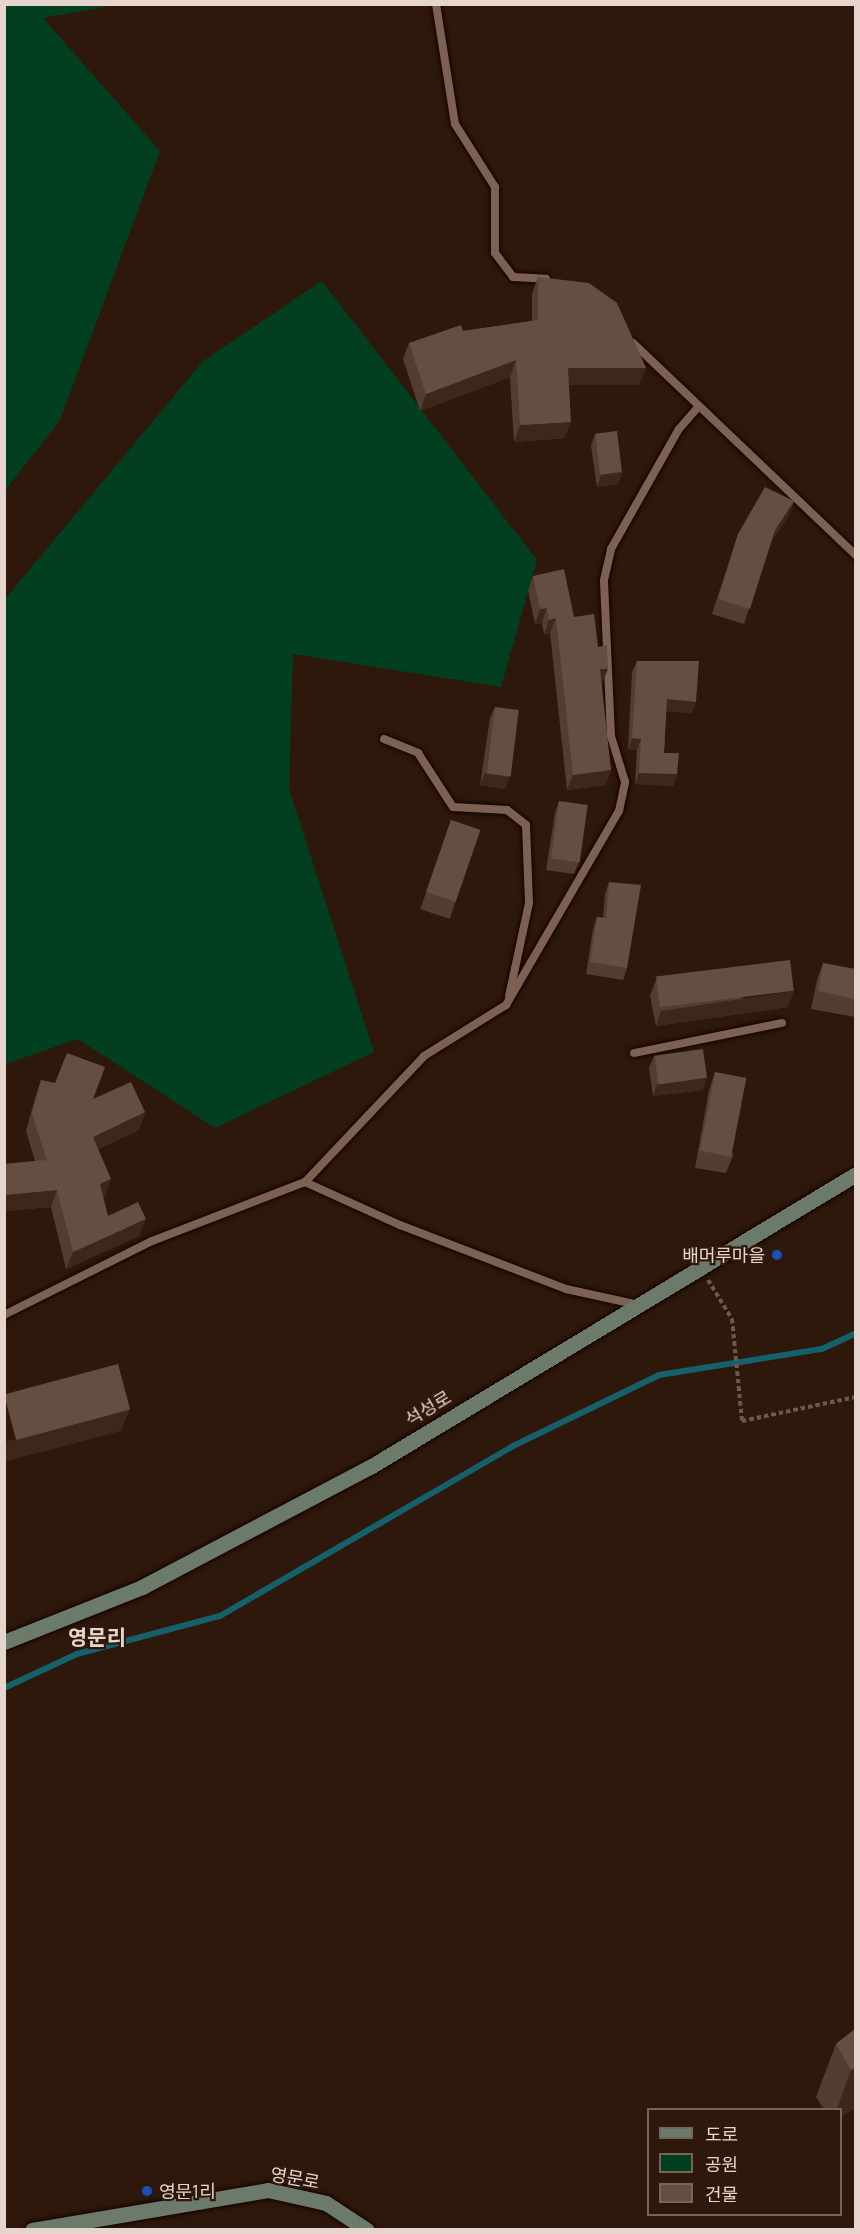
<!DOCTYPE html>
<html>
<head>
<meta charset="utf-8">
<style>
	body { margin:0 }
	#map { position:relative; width:860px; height:2234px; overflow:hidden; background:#2e180b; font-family:Manrope,"Noto Sans KR",sans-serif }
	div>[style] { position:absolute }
	.green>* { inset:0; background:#013f20 }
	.stream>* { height:6px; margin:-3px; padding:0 3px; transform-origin:3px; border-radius:3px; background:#15616b }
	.path>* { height:4px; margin-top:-2px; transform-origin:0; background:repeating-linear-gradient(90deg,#6c584d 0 4.5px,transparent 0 7.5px) }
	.roads { filter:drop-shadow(0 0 2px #150300) drop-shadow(0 0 2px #150300) }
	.lane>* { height:8px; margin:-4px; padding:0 4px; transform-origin:4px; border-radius:4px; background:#7c6152 }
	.secondary>* { height:15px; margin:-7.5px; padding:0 7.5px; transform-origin:7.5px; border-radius:7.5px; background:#6c7a6c }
	.wall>* { inset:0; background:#543c30; transform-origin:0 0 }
	.shaded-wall>* { inset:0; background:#3e271a }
	.building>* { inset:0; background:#644d41; transform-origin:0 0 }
	.dots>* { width:16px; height:16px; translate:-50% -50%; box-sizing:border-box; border:3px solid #2e180b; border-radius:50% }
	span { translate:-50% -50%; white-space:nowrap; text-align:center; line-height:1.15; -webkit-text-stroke:4.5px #2e180b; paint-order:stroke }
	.poi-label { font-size:18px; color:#e5d5cd }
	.right { translate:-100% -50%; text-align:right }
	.left { translate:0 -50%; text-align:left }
	.street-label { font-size:18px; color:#e5d5cd }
	.quarter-label { font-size:21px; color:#e5d5cd; font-weight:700 }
	.frame { position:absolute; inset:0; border:6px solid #e5d5cd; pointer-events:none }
	.legend { position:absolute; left:647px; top:2108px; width:195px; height:108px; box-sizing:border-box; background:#2e180b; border:2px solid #776459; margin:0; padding:8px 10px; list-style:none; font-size:18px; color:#e5d5cd }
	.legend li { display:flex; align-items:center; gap:12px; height:30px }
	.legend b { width:30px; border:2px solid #776459 }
</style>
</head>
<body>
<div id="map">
	<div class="green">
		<i style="clip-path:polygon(5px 4px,115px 5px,43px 18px,160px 151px,60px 420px,5px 491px)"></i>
		<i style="clip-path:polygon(322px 281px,537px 560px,501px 687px,293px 654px,289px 789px,374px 1052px,215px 1128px,78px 1039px,5px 1064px,5px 599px,203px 361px)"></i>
	</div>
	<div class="stream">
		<i style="left:4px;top:1688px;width:81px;rotate:-25deg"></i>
		<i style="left:77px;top:1654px;width:148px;rotate:-14.9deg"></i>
		<i style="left:220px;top:1616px;width:339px;rotate:-30.1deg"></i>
		<i style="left:513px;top:1446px;width:162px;rotate:-25.9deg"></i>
		<i style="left:659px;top:1375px;width:165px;rotate:-9.1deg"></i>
		<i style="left:822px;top:1349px;width:38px;rotate:-25deg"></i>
	</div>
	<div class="path">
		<i style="left:708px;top:1280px;width:46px;rotate:58.4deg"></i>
		<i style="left:732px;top:1319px;width:102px;rotate:84.4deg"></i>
		<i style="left:742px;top:1421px;width:116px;rotate:-11.9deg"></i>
	</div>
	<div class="roads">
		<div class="lane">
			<i style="left:436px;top:4px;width:121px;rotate:81deg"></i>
			<i style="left:455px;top:124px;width:75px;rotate:57.6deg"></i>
			<i style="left:495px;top:187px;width:66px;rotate:90deg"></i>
			<i style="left:495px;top:253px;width:30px;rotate:53deg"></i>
			<i style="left:513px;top:277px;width:33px;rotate:3deg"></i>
			<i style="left:633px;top:343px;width:308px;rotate:43.6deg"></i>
			<i style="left:384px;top:739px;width:37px;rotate:22deg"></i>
			<i style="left:418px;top:753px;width:64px;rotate:57.1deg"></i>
			<i style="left:453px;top:807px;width:54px;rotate:3.2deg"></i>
			<i style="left:507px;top:810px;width:24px;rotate:38deg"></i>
			<i style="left:526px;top:825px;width:78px;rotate:87.8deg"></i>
			<i style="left:529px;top:903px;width:95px;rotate:102.1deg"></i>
			<i style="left:634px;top:1053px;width:151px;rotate:-11.5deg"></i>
			<i style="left:305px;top:1182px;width:104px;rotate:24.4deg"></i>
			<i style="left:400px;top:1225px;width:178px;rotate:21.1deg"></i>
			<i style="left:566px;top:1289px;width:70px;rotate:12.4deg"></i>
			<i style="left:4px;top:1315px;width:165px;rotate:-26.6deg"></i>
			<i style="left:152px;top:1241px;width:164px;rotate:-21.1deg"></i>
			<i style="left:305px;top:1182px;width:173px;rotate:-46.6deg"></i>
			<i style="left:424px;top:1056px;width:97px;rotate:-31.9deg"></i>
			<i style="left:506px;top:1005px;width:225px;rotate:-59.8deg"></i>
			<i style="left:619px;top:811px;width:30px;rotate:-78deg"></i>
			<i style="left:625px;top:782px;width:48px;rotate:-106.9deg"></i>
			<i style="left:611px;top:736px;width:156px;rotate:-92.6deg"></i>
			<i style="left:604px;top:580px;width:32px;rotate:-77deg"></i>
			<i style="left:611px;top:549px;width:138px;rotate:-60.5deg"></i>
			<i style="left:679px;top:429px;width:30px;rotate:-49deg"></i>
		</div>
		<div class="secondary">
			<i style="left:4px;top:1642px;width:149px;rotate:-21.7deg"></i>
			<i style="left:142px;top:1587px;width:258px;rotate:-27.8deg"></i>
			<i style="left:370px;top:1467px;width:567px;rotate:-31.08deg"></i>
			<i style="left:32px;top:2230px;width:239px;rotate:-9.6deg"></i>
			<i style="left:268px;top:2190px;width:59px;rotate:12.6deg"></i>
			<i style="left:326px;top:2203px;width:49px;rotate:33.4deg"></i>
		</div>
	</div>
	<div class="wall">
		<i style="clip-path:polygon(538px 277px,639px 385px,569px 385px,565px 438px,514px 442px,510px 377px,420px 411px,403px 359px,409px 343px,463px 331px,532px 321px,532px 294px)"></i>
		<i style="clip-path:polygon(595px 434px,622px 472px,618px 484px,597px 487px,591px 446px)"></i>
		<i style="clip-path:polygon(794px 501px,788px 517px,770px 543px,744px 624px,712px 614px,738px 534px)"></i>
		<i style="clip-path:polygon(533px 576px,574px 617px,602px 684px,606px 785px,567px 790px,550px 633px,544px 634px,542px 623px,535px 624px,528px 590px)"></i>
		<i style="clip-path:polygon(637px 661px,692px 713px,666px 711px,664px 753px,677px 774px,673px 786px,635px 784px,637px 750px,628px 750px,632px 672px)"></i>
		<i style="clip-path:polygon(495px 707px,509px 777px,505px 789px,480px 785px,490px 718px)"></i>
		<i style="clip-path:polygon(559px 801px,579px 862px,574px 874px,546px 870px,555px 813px)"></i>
		<i style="left:451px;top:820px;width:31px;height:94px;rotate:19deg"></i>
		<i style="clip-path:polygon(609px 882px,627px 968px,623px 980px,586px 974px,593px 929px,597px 917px,603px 918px,605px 894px)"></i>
		<i style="clip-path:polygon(823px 963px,855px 969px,855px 1017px,811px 1009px,817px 980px)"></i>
		<i style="clip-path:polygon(656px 980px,788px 1007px,656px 1026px,650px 996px)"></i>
		<i style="clip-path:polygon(654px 1056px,703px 1090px,653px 1096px,649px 1068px)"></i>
		<i style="clip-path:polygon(715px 1072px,733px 1156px,726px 1173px,695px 1168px,709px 1090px)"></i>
		<i style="clip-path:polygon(41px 1080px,93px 1099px,145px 1112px,139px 1130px,98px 1149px,105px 1196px,103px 1197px,108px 1216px,139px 1236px,66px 1269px,51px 1207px,4px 1211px,4px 1164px,35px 1161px,26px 1131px,35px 1098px)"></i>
		<i style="clip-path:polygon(855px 2029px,855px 2108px,824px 2109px,816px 2097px,836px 2044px)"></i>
	</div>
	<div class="shaded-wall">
		<i style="clip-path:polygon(516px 360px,510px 377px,420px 411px,426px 394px)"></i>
		<i style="clip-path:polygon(568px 368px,646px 368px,639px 385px,562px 385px)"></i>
		<i style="clip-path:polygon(571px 422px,565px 438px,514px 442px,520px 425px)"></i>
		<i style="clip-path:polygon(622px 472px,618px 484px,597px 487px,601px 475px)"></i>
		<i style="clip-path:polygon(794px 501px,788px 517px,769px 545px,775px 530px)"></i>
		<i style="clip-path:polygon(547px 608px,542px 623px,535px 624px,540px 609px)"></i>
		<i style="clip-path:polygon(556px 618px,550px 633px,544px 634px,549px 620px)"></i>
		<i style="clip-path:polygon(600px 669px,608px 669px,602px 684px,595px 684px)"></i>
		<i style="clip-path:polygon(667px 699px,696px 702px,692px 713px,663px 711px)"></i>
		<i style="clip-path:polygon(632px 738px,641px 739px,637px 750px,628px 750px)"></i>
		<i style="clip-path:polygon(611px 770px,606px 785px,567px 790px,573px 775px)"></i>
		<i style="clip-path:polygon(485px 773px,509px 777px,505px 789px,480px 785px)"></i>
		<i style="clip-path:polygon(639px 773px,677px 774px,673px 786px,635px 784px)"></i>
		<i style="clip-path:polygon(794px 991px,788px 1007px,656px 1026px,661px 1011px)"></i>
		<i style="clip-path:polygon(707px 1078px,703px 1090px,653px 1096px,657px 1084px)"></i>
		<i style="clip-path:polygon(145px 1112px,139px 1130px,86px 1154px,93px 1137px)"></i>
		<i style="clip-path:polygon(111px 1179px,105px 1196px,93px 1201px,100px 1184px)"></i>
		<i style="clip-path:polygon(57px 1190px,51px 1207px,4px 1211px,4px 1195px)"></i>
		<i style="clip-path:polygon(146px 1219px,139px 1236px,66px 1269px,73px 1252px)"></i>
		<i style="clip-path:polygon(130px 1409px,121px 1431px,4px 1462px,4px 1442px)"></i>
		<i style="clip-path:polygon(855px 2068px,855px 2108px,840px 2118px,840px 2109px,837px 2109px,851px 2070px)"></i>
	</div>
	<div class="building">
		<i style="clip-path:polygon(538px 277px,589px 283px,617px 303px,646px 368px,568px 368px,571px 422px,520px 425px,516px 360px,426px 394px,409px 343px,461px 325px,463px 331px,538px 320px)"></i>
		<i style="left:617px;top:431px;width:41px;height:22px;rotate:83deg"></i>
		<i style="clip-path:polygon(765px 487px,794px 501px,775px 530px,750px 609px,718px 599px,738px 534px)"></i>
		<i style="clip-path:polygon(564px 569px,574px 617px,594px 614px,598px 647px,607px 645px,608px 669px,600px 669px,611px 770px,573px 775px,556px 618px,549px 620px,547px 608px,540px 609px,533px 576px)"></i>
		<i style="clip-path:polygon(637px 661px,699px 661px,696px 702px,667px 699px,664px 753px,679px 753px,677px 774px,639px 773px,641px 739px,632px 738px)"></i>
		<i style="left:495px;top:707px;width:24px;height:67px;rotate:7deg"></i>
		<i style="left:559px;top:801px;width:29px;height:58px;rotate:8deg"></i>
		<i style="left:451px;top:820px;width:31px;height:76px;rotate:19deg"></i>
		<i style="clip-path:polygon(609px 882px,641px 885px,627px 968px,590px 962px,597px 917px,606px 918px)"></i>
		<i style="left:790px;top:960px;width:31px;height:135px;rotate:83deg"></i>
		<i style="clip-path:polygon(823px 963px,855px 969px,855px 999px,818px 991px)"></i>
		<i style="left:703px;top:1049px;width:29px;height:49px;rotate:82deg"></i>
		<i style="clip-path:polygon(67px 1053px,105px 1067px,93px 1099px,131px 1082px,145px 1112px,93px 1137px,111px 1179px,100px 1184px,108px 1216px,138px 1202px,146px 1219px,73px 1252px,57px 1190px,4px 1195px,4px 1164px,47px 1160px,32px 1114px,41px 1080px,55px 1083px)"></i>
		<i style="left:715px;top:1072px;width:32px;height:80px;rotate:11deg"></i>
		<i style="left:118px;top:1364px;width:47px;height:118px;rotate:75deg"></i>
		<i style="clip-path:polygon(855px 2029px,855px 2068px,851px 2070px,836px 2044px)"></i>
	</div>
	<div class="dots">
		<i style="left:777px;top:1255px;background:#1a4fb4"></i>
		<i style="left:147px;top:2191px;background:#1a4fb4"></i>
	</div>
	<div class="poi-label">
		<span class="right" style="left:765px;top:1255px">배머루마을</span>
		<span class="left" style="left:159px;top:2191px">영문1리</span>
	</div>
	<div class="street-label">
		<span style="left:428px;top:1408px;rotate:-31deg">석성로</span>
		<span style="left:295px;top:2178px;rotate:10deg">영문로</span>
	</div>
	<div class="quarter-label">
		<span style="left:97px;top:1637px">영문리</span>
	</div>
	<div class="frame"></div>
	<ul class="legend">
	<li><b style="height:8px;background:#6c7a6c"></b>도로</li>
	<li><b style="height:16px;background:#013f20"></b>공원</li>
	<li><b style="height:16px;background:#644d41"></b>건물</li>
	</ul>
</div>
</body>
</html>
